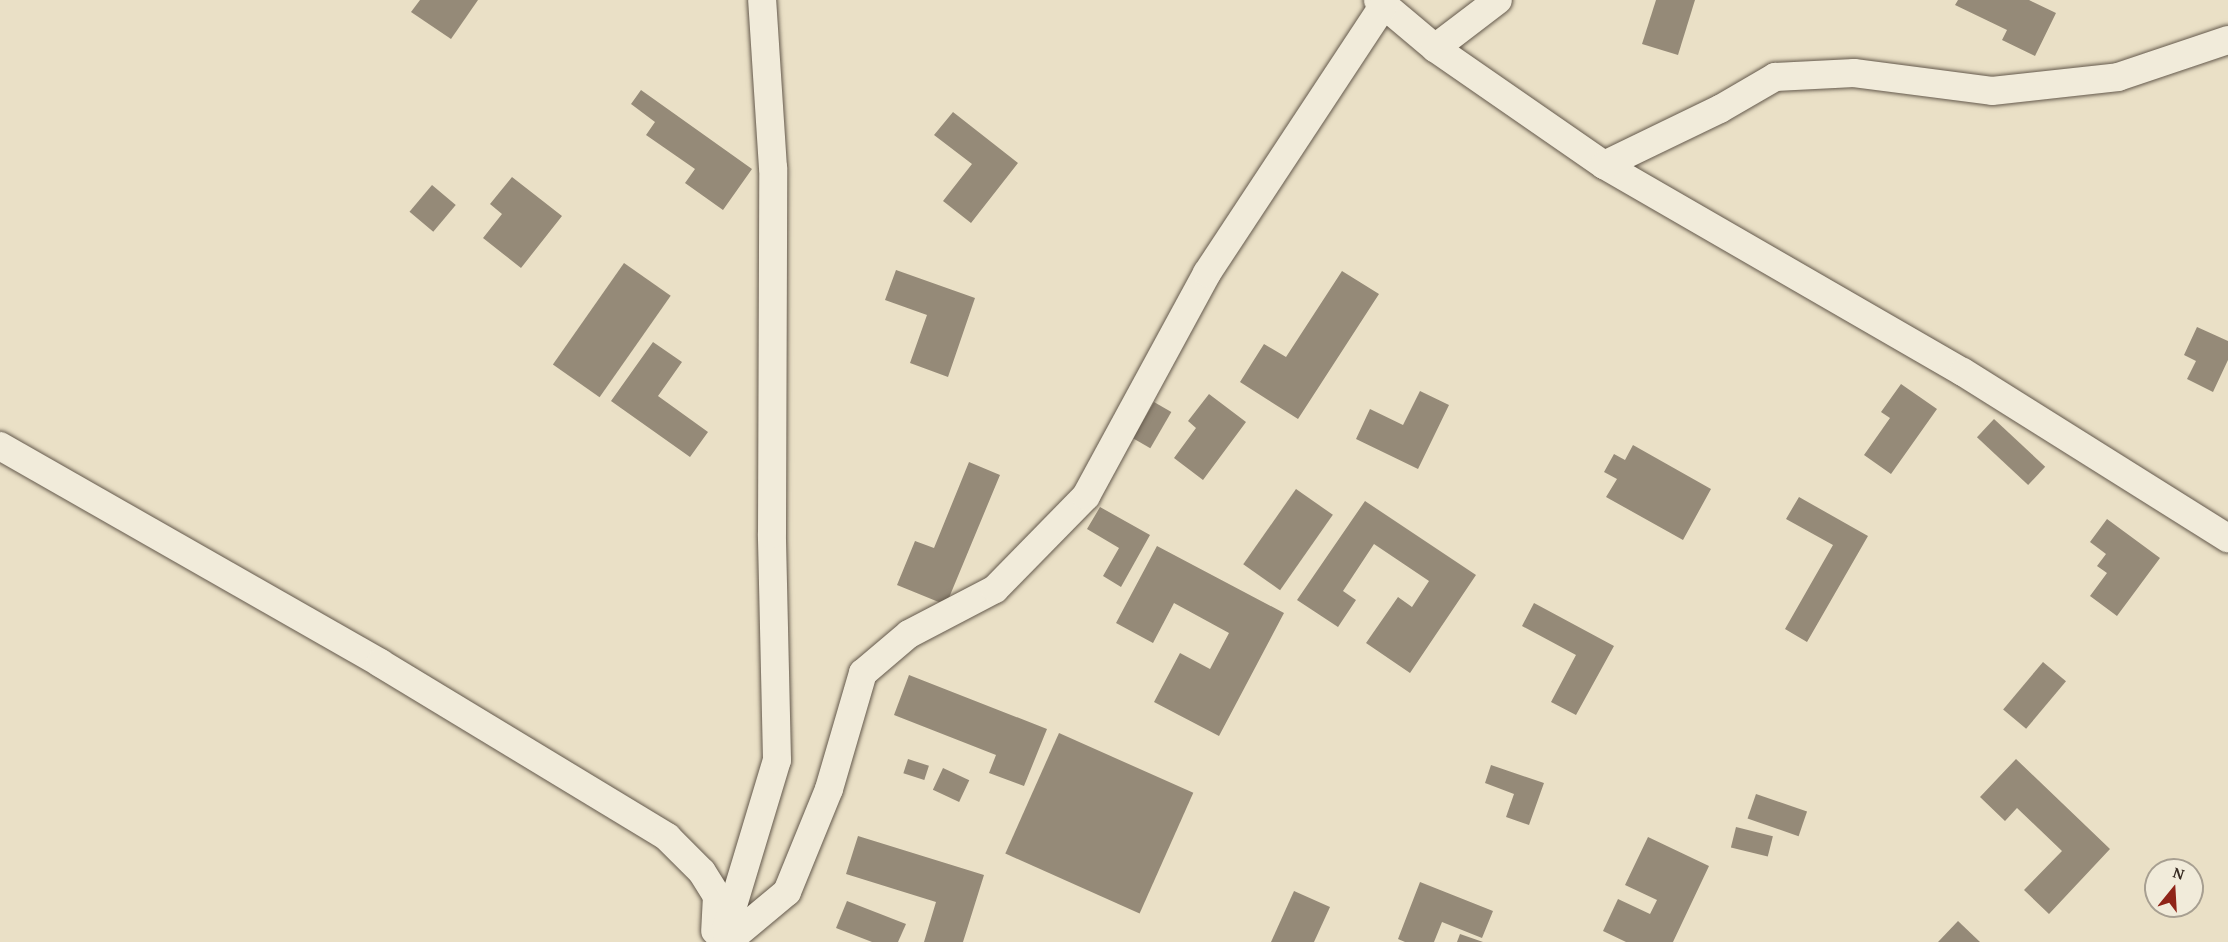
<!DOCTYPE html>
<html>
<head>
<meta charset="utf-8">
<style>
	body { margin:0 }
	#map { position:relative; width:2228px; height:942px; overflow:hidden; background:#eae0c6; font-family:"Gentium Book Plus",serif }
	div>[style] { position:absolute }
	.building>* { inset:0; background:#958a78; transform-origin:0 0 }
	.roads { filter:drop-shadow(0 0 2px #64594c) drop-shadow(0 0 2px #64594c) }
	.street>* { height:28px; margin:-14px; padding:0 14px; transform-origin:14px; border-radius:14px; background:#f1ebda }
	span { translate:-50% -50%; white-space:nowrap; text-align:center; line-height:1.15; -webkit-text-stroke:4.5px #f1ebda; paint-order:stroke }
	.north { position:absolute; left:2144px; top:858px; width:60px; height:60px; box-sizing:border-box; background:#f1ebda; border:2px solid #a79f91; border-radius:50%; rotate:18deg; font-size:16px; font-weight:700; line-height:24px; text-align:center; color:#382c23 }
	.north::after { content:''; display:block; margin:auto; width:21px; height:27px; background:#8f2418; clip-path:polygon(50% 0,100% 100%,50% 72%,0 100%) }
</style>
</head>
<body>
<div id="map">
	<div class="building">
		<i style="clip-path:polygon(420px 0,478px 0,451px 39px,411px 12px)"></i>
		<i style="clip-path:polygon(1656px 0,1695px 0,1678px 55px,1642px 44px)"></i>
		<i style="clip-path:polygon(1958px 0,2029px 0,2056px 13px,2035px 56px,2002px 40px,2007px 30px,1955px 5px)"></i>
		<i style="clip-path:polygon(641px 90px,752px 169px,723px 210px,685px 183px,695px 169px,646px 135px,655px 122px,631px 104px)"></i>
		<i style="clip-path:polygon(953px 112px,1018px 163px,971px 223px,943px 201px,972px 164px,934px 135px)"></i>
		<i style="clip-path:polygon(512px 177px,562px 216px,521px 268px,483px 238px,502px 214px,490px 204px)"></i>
		<i style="left:432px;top:185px;width:31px;height:35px;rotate:40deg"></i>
		<i style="left:624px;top:263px;width:57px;height:124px;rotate:35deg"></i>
		<i style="clip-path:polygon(896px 270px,975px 298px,948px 377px,910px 363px,927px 315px,885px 300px)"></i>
		<i style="clip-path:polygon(1342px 271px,1379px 294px,1298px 419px,1240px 382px,1264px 344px,1286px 357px)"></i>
		<i style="clip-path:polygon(2197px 327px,2228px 341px,2228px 360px,2213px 392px,2187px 379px,2196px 361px,2184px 355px)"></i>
		<i style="clip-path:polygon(653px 342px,682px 362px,658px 396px,708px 432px,690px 457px,611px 401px)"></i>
		<i style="clip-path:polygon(1901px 384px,1937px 409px,1891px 474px,1864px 455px,1890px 418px,1881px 412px)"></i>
		<i style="clip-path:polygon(1420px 391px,1449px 405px,1418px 469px,1356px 439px,1370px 409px,1403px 425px)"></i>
		<i style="clip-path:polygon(1209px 394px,1246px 422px,1203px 480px,1174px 458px,1196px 428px,1188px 421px)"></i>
		<i style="left:1154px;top:402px;width:20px;height:42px;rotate:30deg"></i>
		<i style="left:1994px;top:419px;width:70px;height:25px;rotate:43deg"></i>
		<i style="clip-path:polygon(1633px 445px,1711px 489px,1683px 540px,1606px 497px,1617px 479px,1604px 472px,1614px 454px,1625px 460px)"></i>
		<i style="clip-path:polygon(969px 462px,1000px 475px,946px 605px,897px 585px,915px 541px,934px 548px)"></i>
		<i style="left:1296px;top:489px;width:45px;height:92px;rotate:35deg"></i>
		<i style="clip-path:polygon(1799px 497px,1868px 536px,1807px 642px,1785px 629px,1833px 545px,1786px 519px)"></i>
		<i style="clip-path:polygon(1365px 501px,1476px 575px,1410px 673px,1366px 643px,1398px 597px,1412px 607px,1429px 581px,1374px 544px,1343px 591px,1356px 600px,1338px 627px,1297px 600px)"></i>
		<i style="clip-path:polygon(1100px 507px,1150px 535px,1121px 587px,1103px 576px,1119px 548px,1087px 529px)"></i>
		<i style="clip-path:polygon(2107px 519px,2160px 558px,2117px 616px,2090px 596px,2107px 573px,2097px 566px,2106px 554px,2090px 542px)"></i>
		<i style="clip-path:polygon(1157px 546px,1284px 613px,1219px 736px,1154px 702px,1180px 653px,1210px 669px,1229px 633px,1174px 603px,1153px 643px,1116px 623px)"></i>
		<i style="clip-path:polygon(1534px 603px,1614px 646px,1576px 715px,1551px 702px,1576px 655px,1522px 626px)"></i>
		<i style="left:2043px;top:662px;width:30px;height:62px;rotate:40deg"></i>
		<i style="clip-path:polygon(909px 675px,1047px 729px,1024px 786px,989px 773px,996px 755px,894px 715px)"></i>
		<i style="left:1059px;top:733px;width:147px;height:132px;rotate:24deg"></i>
		<i style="left:908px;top:759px;width:22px;height:15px;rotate:18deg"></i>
		<i style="clip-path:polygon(2016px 759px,2110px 849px,2049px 914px,2024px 890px,2062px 851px,2017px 808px,2005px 821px,1980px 797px)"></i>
		<i style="clip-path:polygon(1491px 765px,1544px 783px,1529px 825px,1506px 817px,1514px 794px,1485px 783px)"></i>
		<i style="left:943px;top:768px;width:29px;height:24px;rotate:25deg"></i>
		<i style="left:1756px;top:794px;width:54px;height:26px;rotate:19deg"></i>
		<i style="left:1736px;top:827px;width:38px;height:21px;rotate:14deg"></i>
		<i style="clip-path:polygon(858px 836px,984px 875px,963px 942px,924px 942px,936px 902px,846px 874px)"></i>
		<i style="clip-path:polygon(1648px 837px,1709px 866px,1673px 942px,1626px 942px,1603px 931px,1618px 899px,1650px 914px,1657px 900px,1625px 885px)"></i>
		<i style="clip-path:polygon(1420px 882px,1493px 911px,1482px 938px,1442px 922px,1434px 942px,1405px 942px,1398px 939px)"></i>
		<i style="clip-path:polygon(1294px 891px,1330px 907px,1314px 942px,1271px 942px)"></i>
		<i style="clip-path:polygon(847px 901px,906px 924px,898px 942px,872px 942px,836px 928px)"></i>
		<i style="clip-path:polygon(1958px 921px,1980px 942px,1938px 942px)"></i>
		<i style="clip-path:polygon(1460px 934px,1483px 942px,1457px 942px)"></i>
	</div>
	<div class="roads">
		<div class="street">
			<i style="left:1378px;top:0;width:75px;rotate:40.1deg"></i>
			<i style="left:1435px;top:48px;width:206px;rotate:34.7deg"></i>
			<i style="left:1604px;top:165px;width:414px;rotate:30deg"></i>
			<i style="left:1963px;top:372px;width:313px;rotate:32.1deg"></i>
			<i style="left:1435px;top:48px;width:79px;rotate:-37.3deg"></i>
			<i style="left:1604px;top:165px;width:129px;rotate:-25.8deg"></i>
			<i style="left:1720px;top:109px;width:64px;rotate:-30.2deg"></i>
			<i style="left:1775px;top:77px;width:79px;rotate:-2.9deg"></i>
			<i style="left:1854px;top:73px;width:139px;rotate:7.4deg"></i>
			<i style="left:1992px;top:91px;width:127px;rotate:-6.3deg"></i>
			<i style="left:2118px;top:77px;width:116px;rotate:-18.6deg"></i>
			<i style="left:0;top:446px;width:438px;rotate:29.7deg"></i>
			<i style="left:380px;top:663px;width:336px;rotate:31.2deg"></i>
			<i style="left:667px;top:837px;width:49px;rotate:45deg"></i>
			<i style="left:702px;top:872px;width:28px;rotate:58deg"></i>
			<i style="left:717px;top:896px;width:35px;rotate:93deg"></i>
			<i style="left:722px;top:942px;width:190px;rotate:-73.2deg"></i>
			<i style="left:777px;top:760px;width:226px;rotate:-91.3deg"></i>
			<i style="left:772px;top:534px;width:366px;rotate:-89.8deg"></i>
			<i style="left:773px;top:168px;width:168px;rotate:-93.7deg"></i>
			<i style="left:727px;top:942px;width:78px;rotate:-39.8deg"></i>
			<i style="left:787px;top:892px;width:111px;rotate:-67.8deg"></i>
			<i style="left:829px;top:789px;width:121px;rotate:-73.7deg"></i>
			<i style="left:863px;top:673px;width:60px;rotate:-40.3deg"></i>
			<i style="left:909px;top:634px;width:97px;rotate:-27.6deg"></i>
			<i style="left:995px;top:589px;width:130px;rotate:-45.6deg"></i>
			<i style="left:1086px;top:496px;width:254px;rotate:-61.5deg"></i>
			<i style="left:1207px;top:273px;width:321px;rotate:-56.6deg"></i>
		</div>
	</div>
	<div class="north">N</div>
</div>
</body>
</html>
